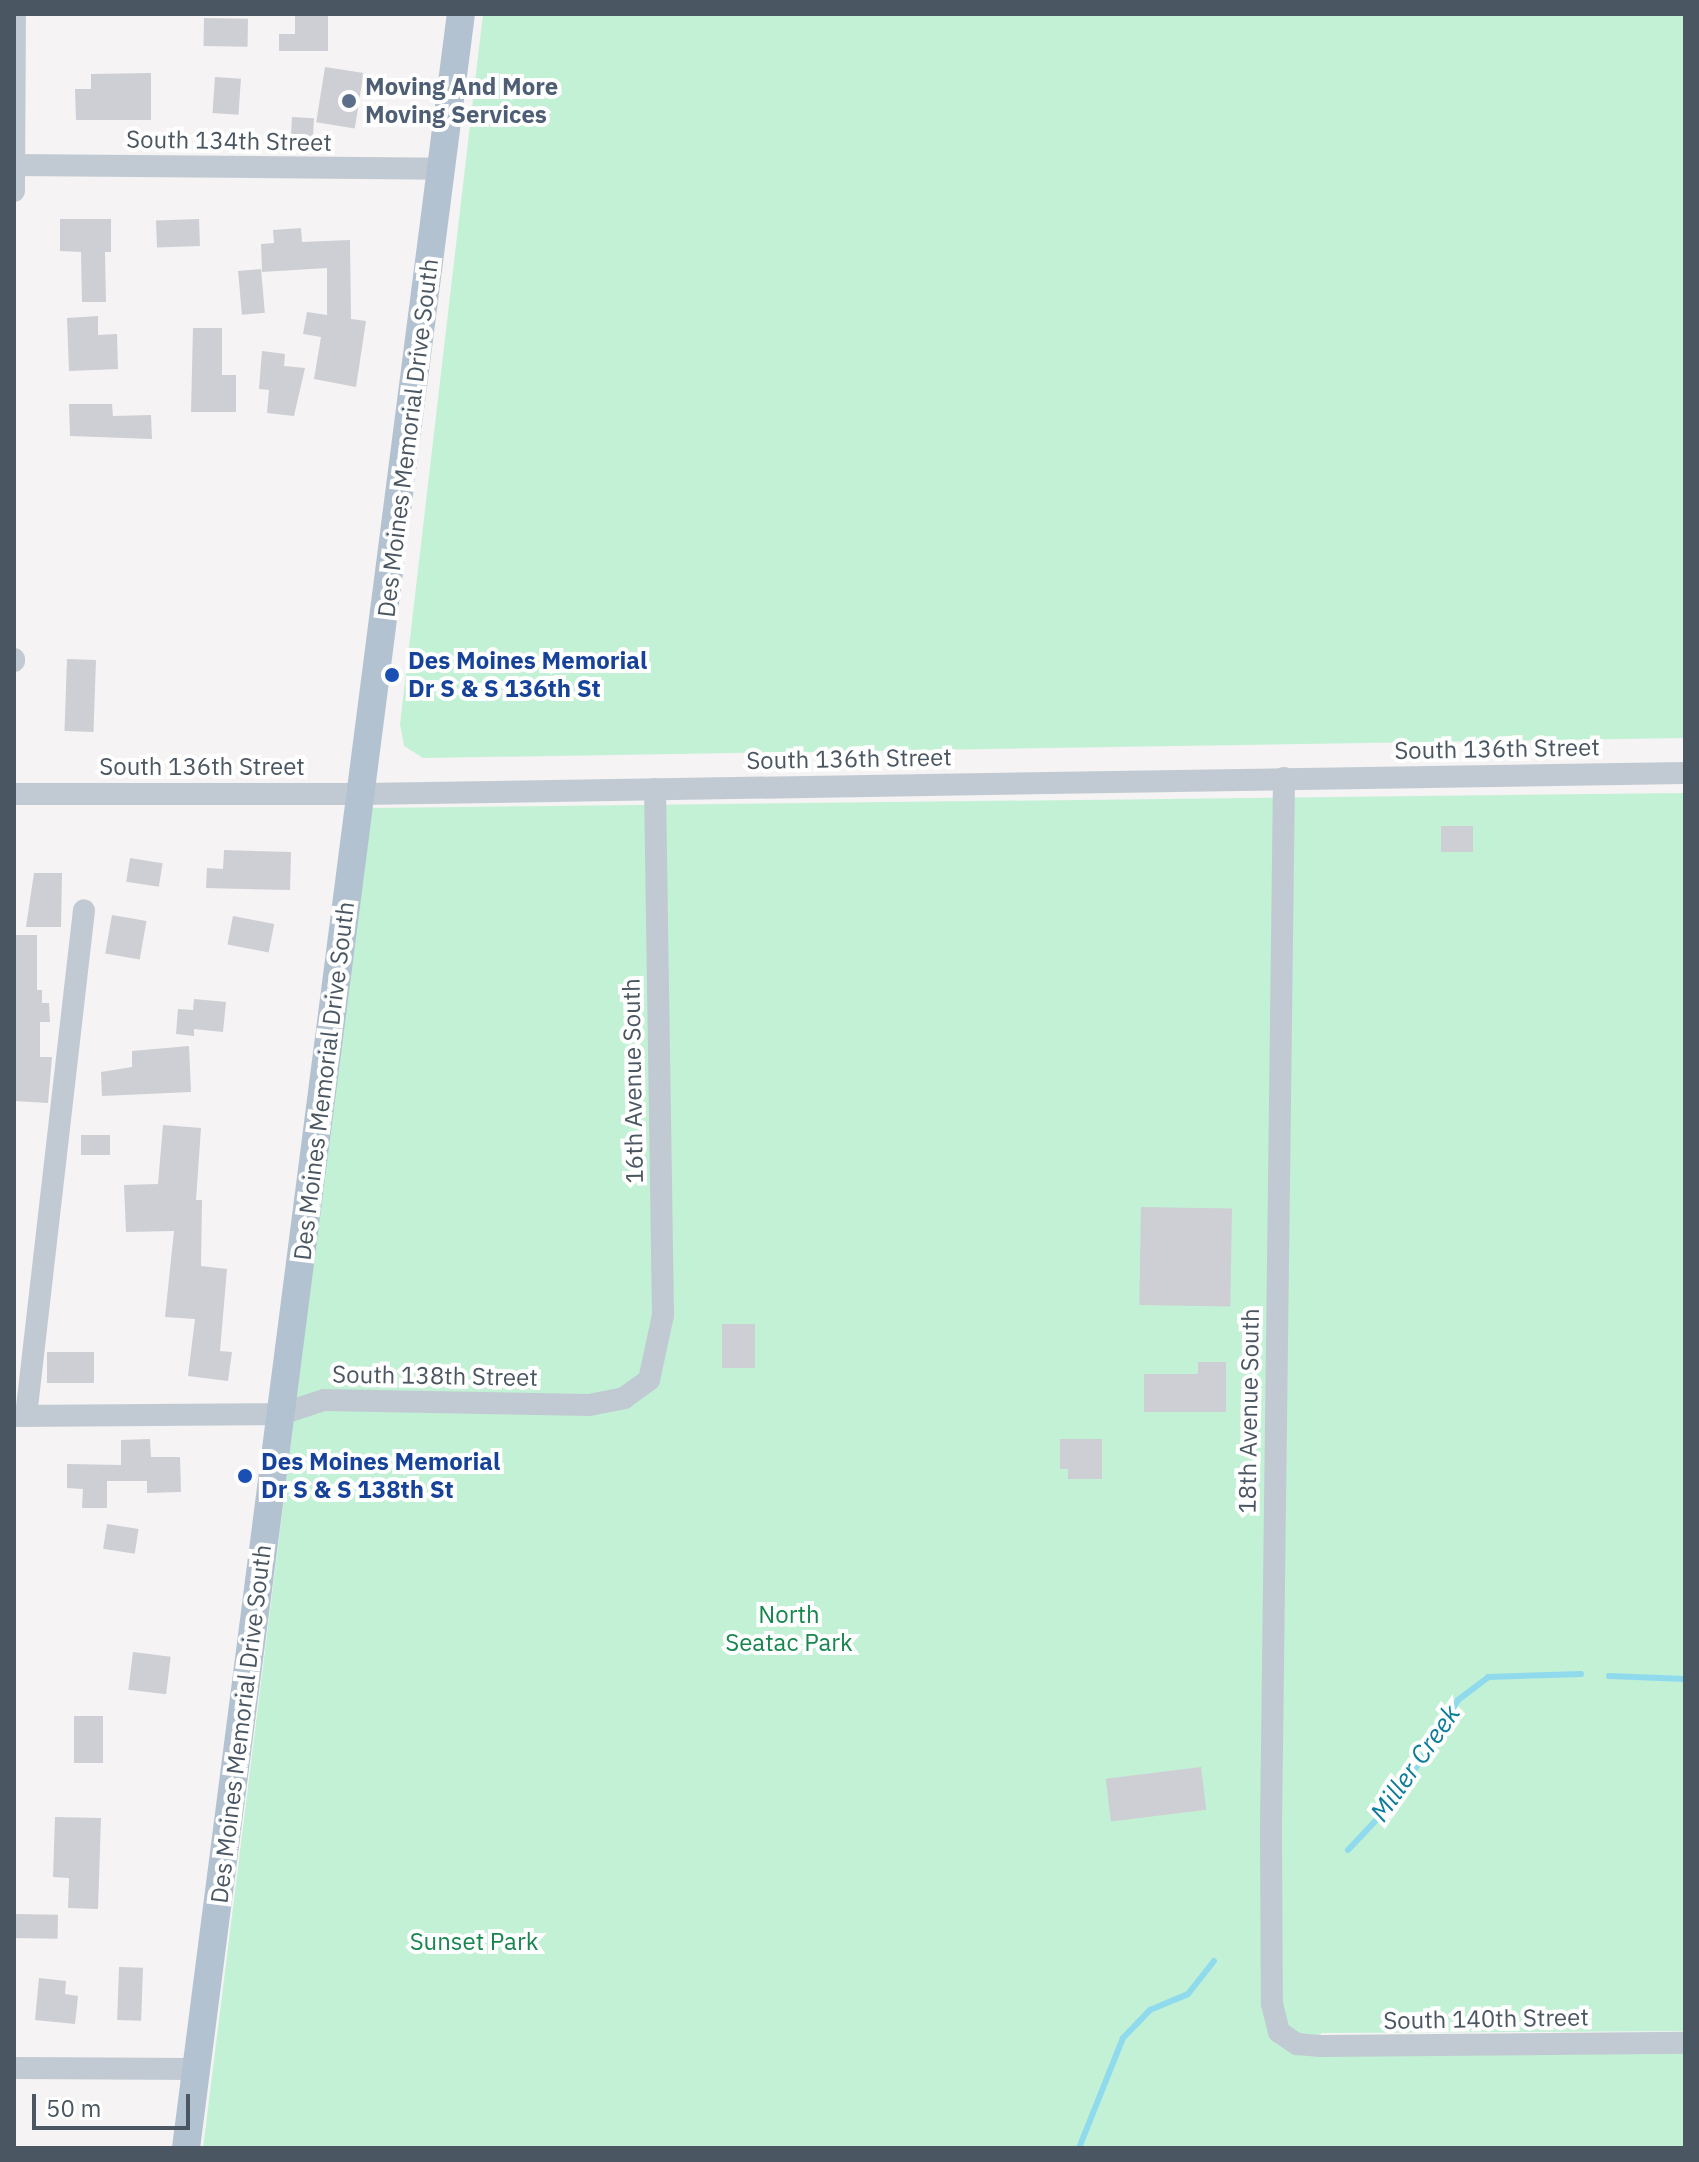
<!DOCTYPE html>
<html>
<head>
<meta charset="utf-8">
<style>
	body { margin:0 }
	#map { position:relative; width:1699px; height:2162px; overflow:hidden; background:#f5f3f3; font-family:"IBM Plex Sans",sans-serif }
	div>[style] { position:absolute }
	.green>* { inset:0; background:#c3f1d5 }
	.stream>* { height:6px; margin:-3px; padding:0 3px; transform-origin:3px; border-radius:3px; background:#90daee }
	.building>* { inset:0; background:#cdcfd5; transform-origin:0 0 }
	.minor>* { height:22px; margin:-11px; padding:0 11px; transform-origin:11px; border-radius:11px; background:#c1cad2 }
	.major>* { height:28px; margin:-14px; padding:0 14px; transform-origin:14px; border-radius:14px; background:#b3c2d1 }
	.dots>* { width:22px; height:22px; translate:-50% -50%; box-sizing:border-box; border:4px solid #fff; border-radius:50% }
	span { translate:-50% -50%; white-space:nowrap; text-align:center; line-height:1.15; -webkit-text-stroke:8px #fff; paint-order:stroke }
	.service-label { font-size:24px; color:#4e5e75; font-weight:700 }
	.left { translate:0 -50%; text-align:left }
	.street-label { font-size:24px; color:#4a5661 }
	.transit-label { font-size:24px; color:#164399; font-weight:700 }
	.park-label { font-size:24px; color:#17864f }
	.water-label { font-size:26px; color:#0c7c9b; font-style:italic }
	.frame { position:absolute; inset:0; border:16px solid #4a5661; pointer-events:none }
	.scale { position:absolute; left:32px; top:2094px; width:158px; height:36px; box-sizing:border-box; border:4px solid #4a5661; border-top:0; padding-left:10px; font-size:24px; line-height:28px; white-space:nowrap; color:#4a5661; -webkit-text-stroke:6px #fff; paint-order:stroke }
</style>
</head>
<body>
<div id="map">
	<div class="green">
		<i style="clip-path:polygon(483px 14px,1685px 14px,1685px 738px,423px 758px,404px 746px,400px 724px)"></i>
		<i style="clip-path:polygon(1685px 793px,1685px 2031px,1322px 2033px,1307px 2047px,1685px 2050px,1685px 2148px,203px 2148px,370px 808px)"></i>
	</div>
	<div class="stream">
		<i style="left:1609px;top:1676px;width:76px;rotate:2.3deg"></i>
		<i style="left:1348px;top:1850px;width:71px;rotate:-46.7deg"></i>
		<i style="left:1397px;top:1798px;width:115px;rotate:-58.1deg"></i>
		<i style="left:1458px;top:1700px;width:38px;rotate:-37deg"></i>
		<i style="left:1488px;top:1677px;width:93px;rotate:-1.8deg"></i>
		<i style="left:1079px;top:2148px;width:118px;rotate:-68.2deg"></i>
		<i style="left:1123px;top:2038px;width:39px;rotate:-46deg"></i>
		<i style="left:1150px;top:2010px;width:41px;rotate:-22.8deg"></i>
		<i style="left:1188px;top:1994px;width:42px;rotate:-51.8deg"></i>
	</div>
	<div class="building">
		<i style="clip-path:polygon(295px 14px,328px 14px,328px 51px,279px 51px,279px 34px,295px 34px)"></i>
		<i style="left:204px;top:18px;width:44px;height:28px;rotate:1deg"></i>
		<i style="left:325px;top:67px;width:39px;height:56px;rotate:9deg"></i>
		<i style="clip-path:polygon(151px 73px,151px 120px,76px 120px,75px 89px,91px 89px,91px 74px)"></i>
		<i style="left:215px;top:77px;width:26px;height:36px;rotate:4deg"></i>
		<i style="left:292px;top:117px;width:22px;height:21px;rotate:3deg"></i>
		<i style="clip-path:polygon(60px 219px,111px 219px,111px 252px,105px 252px,106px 302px,82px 302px,81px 252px,60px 251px)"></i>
		<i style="left:199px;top:219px;width:27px;height:43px;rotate:88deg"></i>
		<i style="clip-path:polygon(301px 228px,302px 242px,350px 240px,351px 319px,366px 321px,356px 387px,314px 379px,321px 337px,303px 334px,307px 312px,327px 315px,327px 268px,262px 272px,261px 244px,274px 243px,273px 230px)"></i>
		<i style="left:261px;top:269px;width:44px;height:23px;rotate:85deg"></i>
		<i style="clip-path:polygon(98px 316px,98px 335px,117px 334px,118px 369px,69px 371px,67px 318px)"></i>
		<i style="clip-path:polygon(193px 328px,222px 328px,222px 375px,236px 375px,236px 412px,191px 412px)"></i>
		<i style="clip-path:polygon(262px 351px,285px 354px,284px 366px,305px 368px,294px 416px,267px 413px,269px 390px,259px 389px)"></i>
		<i style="clip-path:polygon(69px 404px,112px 404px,113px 416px,151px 415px,152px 439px,70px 436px)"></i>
		<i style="left:67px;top:659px;width:29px;height:72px;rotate:2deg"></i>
		<i style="left:1441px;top:826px;width:32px;height:26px"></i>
		<i style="clip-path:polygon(224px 850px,291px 852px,290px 890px,206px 888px,207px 868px,223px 869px)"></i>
		<i style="left:130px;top:858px;width:33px;height:24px;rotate:9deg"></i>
		<i style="clip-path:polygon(34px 873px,62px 873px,61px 927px,26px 927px)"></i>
		<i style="left:112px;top:915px;width:35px;height:39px;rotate:10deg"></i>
		<i style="left:233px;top:916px;width:42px;height:29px;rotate:11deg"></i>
		<i style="clip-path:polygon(14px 935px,37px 935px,37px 990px,42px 990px,42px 1003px,49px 1003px,50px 1022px,40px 1022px,40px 1057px,52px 1057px,48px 1103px,14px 1101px)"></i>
		<i style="clip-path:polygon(194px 999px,226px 1002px,223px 1032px,194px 1029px,194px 1036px,176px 1034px,178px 1009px,193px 1010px)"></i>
		<i style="clip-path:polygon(189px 1046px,191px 1092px,102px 1096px,101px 1072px,132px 1067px,132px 1051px)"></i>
		<i style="clip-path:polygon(163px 1125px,201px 1128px,196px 1200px,202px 1200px,201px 1266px,227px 1269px,220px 1351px,232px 1352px,228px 1381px,188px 1376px,195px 1319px,165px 1317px,174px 1231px,126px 1232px,124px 1185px,158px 1184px)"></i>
		<i style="left:81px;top:1135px;width:29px;height:20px"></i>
		<i style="left:1141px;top:1207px;width:91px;height:98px;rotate:1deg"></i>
		<i style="left:722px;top:1324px;width:33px;height:44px"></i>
		<i style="left:47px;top:1352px;width:47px;height:31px"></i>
		<i style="clip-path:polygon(1198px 1362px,1226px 1362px,1226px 1412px,1144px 1412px,1144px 1374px,1198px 1374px)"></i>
		<i style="clip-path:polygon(150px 1439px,151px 1457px,180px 1457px,181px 1492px,147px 1493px,147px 1481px,107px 1481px,107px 1508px,82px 1508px,83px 1489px,67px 1488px,67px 1464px,121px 1465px,121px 1440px)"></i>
		<i style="clip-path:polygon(1060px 1439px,1102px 1439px,1102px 1479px,1068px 1479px,1068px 1469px,1060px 1469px)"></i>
		<i style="left:107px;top:1524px;width:32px;height:25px;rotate:9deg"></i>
		<i style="left:133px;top:1652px;width:38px;height:38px;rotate:7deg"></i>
		<i style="left:74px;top:1716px;width:29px;height:47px"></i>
		<i style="left:1201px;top:1767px;width:43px;height:96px;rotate:83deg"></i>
		<i style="clip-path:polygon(55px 1817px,101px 1818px,98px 1909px,68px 1908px,69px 1878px,53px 1877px)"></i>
		<i style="left:14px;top:1914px;width:44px;height:24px;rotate:1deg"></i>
		<i style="left:119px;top:1967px;width:24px;height:53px;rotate:2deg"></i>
		<i style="clip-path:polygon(39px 1978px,66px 1981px,65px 1994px,78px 1996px,75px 2024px,35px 2020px)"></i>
	</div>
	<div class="minor">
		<i style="left:14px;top:165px;width:429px;rotate:0.5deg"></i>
		<i style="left:14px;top:191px;width:177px;rotate:-89.7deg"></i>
		<i style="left:14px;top:659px;width:2px;rotate:90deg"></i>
		<i style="left:1284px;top:778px;width:1056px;rotate:90.71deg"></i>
		<i style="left:1271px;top:1834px;width:170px;rotate:89.7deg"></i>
		<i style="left:1272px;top:2004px;width:29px;rotate:76deg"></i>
		<i style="left:1279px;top:2032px;width:22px;rotate:34deg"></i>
		<i style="left:1297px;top:2044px;width:24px;rotate:5deg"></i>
		<i style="left:1321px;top:2046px;width:364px;rotate:-0.5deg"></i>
		<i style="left:14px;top:794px;width:347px"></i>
		<i style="left:361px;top:794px;width:1324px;rotate:-0.91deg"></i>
		<i style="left:14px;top:1416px;width:267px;rotate:-0.4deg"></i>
		<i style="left:281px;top:1414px;width:45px;rotate:-18deg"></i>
		<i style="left:324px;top:1400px;width:265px;rotate:1.1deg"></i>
		<i style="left:589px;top:1405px;width:36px;rotate:-11deg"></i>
		<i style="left:624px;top:1398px;width:31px;rotate:-36deg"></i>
		<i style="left:649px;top:1380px;width:66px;rotate:-77.8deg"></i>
		<i style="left:663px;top:1315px;width:526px;rotate:-90.87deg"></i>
		<i style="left:26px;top:1416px;width:509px;rotate:-83.46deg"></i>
		<i style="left:14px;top:2068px;width:182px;rotate:0.3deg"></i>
	</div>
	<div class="major">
		<i style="left:186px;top:2148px;width:2152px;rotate:-82.66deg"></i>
	</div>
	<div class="dots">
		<i style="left:349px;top:101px;background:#5c6f8a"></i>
		<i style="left:392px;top:675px;background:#1a4fb4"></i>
		<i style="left:245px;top:1476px;background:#1a4fb4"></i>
	</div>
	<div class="service-label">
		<span class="left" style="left:365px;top:101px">Moving And More<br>Moving Services</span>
	</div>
	<div class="street-label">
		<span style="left:229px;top:141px;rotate:1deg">South 134th Street</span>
		<span style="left:408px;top:438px;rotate:-83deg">Des Moines Memorial Drive South</span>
		<span style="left:1497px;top:749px;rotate:-1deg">South 136th Street</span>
		<span style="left:849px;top:759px;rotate:-1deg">South 136th Street</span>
		<span style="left:202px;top:767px">South 136th Street</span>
		<span style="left:324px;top:1081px;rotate:-83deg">Des Moines Memorial Drive South</span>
		<span style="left:633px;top:1081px;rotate:-91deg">16th Avenue South</span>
		<span style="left:435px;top:1376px;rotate:1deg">South 138th Street</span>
		<span style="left:1249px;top:1411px;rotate:-89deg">18th Avenue South</span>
		<span style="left:241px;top:1724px;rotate:-83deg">Des Moines Memorial Drive South</span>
		<span style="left:1486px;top:2019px;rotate:-1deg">South 140th Street</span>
	</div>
	<div class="transit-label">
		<span class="left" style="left:408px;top:675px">Des Moines Memorial<br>Dr S &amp; S 136th St</span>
		<span class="left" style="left:261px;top:1476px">Des Moines Memorial<br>Dr S &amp; S 138th St</span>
	</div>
	<div class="park-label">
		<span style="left:789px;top:1629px">North<br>Seatac Park</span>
		<span style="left:474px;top:1942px">Sunset Park</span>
	</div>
	<div class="water-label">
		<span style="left:1415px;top:1763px;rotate:-55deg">Miller Creek</span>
	</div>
	<div class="frame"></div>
	<div class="scale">50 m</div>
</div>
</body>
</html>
